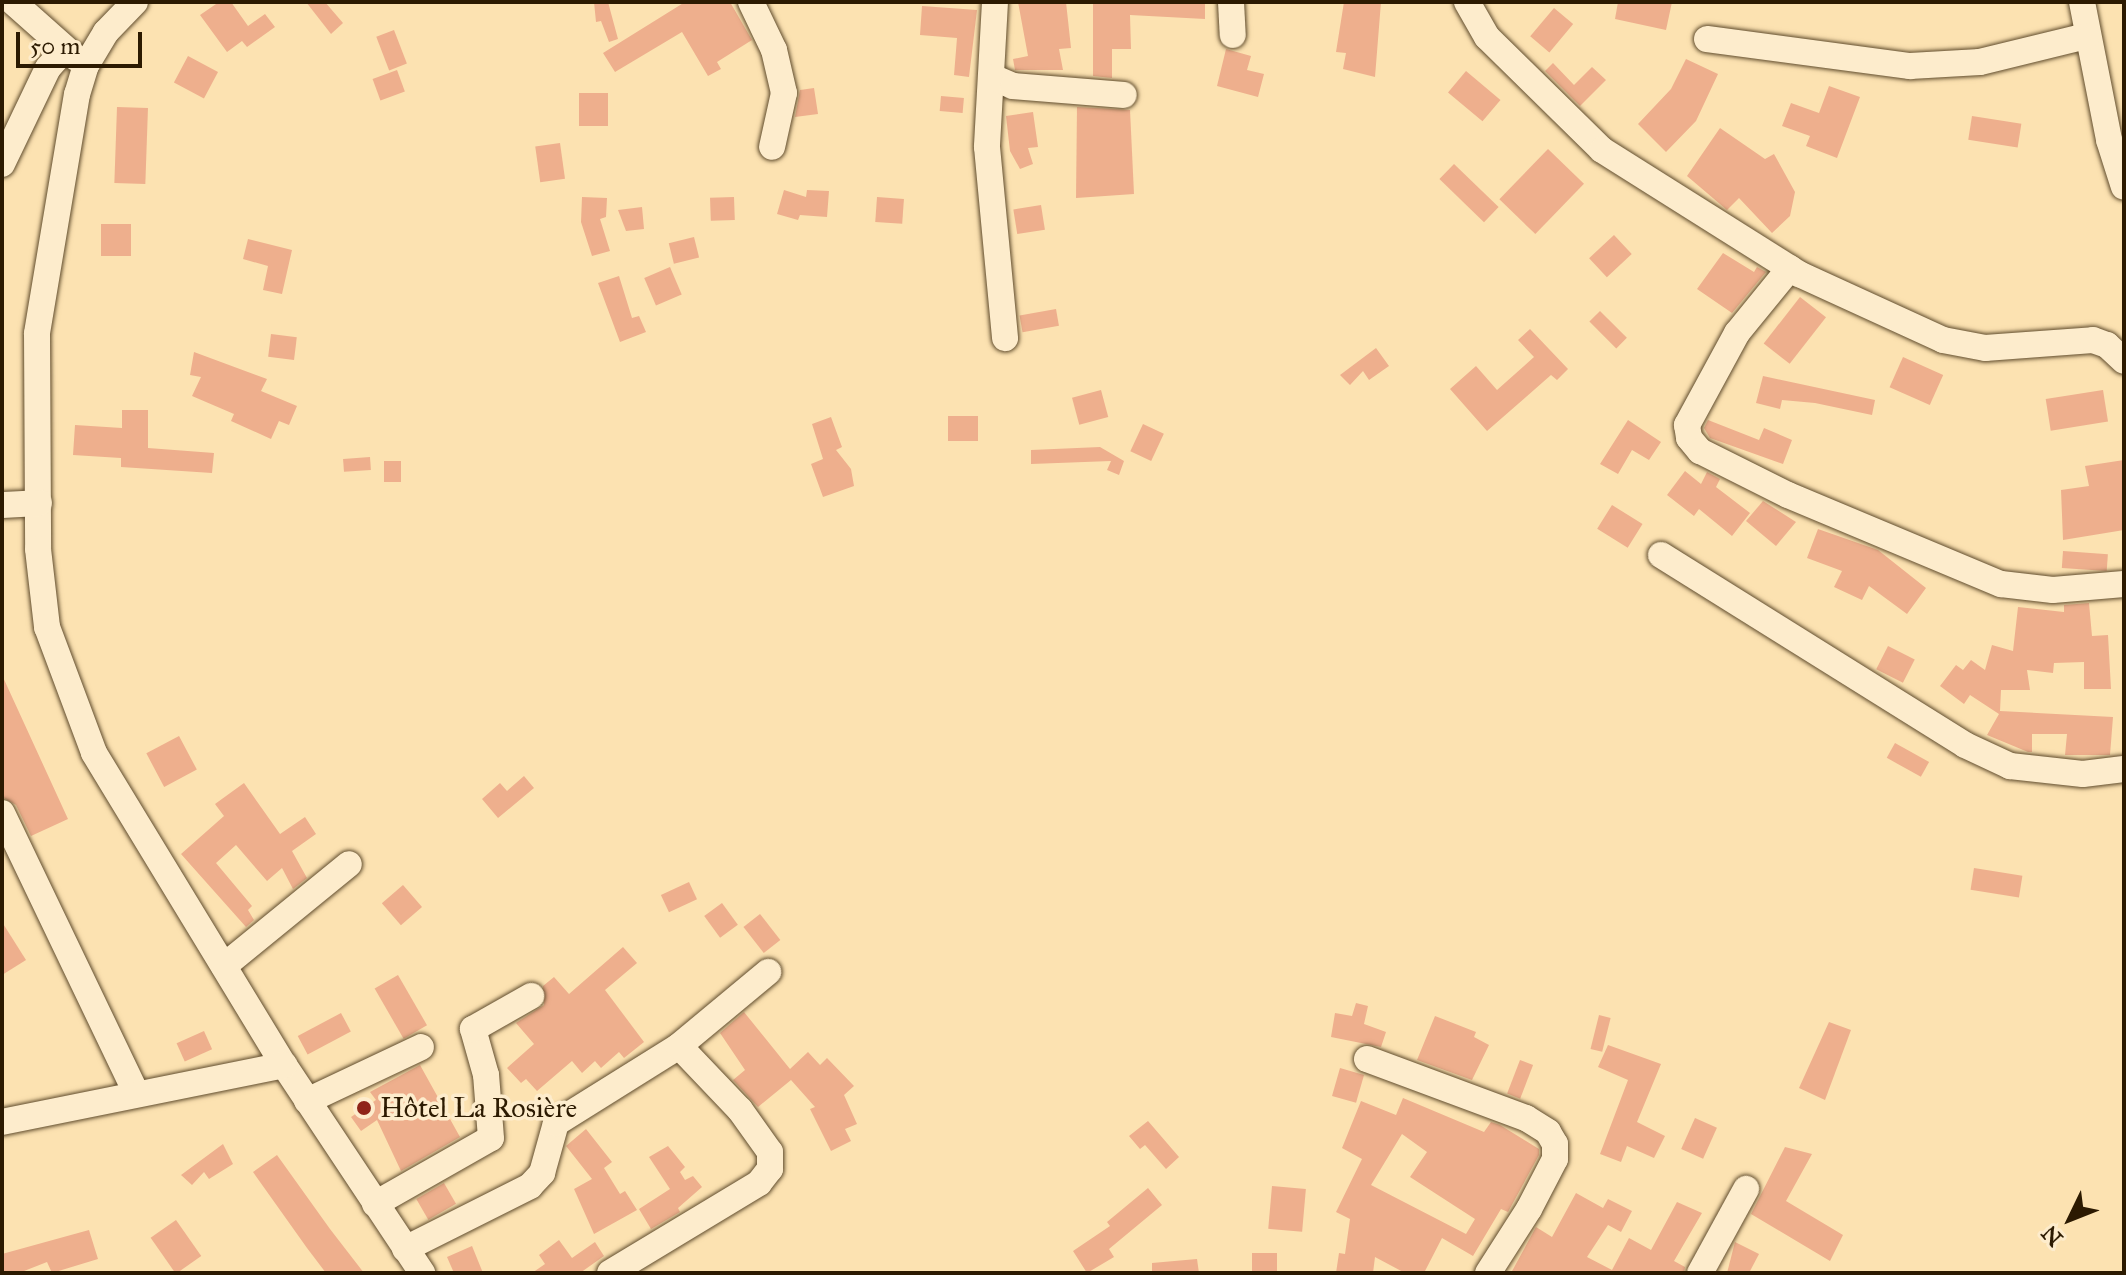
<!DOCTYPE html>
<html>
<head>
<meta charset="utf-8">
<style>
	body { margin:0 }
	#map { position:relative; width:2126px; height:1275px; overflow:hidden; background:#fce2b1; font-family:"IM FELL Great Primer",serif }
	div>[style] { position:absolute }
	.building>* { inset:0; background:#eeaf8d; transform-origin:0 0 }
	.roads { filter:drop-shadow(0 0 2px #604c2d) drop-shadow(0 0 2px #604c2d) }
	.minor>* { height:26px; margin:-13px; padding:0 13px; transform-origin:13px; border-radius:13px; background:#fdeccc }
	.dots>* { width:22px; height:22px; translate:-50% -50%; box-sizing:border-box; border:4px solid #fdeccc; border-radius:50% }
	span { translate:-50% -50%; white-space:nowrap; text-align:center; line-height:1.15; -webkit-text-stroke:7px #fdeccc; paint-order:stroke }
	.poi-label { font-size:28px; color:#2c1a01 }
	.left { translate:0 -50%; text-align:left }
	.frame { position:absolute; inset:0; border:4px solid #2c1a01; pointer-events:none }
	.north { position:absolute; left:2030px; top:1179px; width:80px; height:80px; -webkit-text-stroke:6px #fdeccc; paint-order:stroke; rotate:227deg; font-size:22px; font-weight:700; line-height:32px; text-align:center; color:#2c1a01 }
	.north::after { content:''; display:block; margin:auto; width:28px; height:36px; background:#2c1a01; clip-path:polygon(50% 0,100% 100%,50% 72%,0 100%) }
	.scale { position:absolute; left:16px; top:32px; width:126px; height:36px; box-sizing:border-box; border:4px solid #2c1a01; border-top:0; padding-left:10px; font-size:24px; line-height:28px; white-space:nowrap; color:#2c1a01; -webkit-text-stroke:6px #fdeccc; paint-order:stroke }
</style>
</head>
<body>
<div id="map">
	<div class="building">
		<i style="clip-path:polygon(219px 2px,231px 2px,248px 26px,265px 14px,275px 27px,247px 47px,242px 41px,227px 52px,200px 15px)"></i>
		<i style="clip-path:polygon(306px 2px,325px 2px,343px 23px,331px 34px)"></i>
		<i style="clip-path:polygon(594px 2px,608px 2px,618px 39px,609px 42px,601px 21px,596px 22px)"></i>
		<i style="clip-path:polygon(685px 2px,730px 2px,752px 40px,717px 62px,721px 69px,708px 76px,682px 32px,615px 72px,603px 53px)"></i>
		<i style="clip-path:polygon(1018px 2px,1066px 2px,1071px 48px,1059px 49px,1063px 70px,1015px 70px,1013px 59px,1028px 56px)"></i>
		<i style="clip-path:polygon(1093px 2px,1205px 4px,1205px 19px,1130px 15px,1131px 49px,1112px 49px,1112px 78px,1093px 76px)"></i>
		<i style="clip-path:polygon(1344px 2px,1381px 2px,1375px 77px,1343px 69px,1346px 53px,1336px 52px)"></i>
		<i style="clip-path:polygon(1618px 2px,1672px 2px,1666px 30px,1615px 19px)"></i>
		<i style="clip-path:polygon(922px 6px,977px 10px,969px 77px,954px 75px,957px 38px,920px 35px)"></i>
		<i style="left:1554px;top:8px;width:25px;height:37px;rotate:40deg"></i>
		<i style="left:394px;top:30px;width:36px;height:19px;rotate:69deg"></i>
		<i style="clip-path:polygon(1226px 49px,1251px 56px,1247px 70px,1264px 74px,1258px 97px,1217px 86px)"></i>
		<i style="left:188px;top:56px;width:34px;height:30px;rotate:28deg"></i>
		<i style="clip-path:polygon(1686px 59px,1718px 74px,1696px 121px,1666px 152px,1638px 124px,1671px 89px)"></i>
		<i style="clip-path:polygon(1553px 63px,1574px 85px,1592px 67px,1606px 80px,1580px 106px,1545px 71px)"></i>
		<i style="left:397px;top:70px;width:23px;height:26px;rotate:70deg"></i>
		<i style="left:1466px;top:71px;width:45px;height:28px;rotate:40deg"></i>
		<i style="clip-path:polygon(1829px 86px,1860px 97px,1837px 158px,1806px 146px,1810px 136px,1782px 126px,1791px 103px,1819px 113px)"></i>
		<i style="clip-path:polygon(814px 88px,818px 114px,795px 117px,800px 90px)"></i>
		<i style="left:579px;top:93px;width:29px;height:33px"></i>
		<i style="left:941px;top:96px;width:23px;height:15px;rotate:5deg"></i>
		<i style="left:117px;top:107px;width:31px;height:76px;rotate:2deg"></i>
		<i style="clip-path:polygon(1077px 107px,1130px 110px,1134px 194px,1076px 198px)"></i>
		<i style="clip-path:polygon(1033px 112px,1038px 147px,1028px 148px,1033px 164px,1020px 169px,1010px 151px,1006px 116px)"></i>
		<i style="left:1972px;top:116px;width:50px;height:24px;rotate:9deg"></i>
		<i style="clip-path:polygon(1720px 128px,1765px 159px,1774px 154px,1795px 192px,1790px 216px,1772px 233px,1739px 198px,1727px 210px,1687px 176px)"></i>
		<i style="left:560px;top:143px;width:36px;height:25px;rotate:82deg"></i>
		<i style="left:1548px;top:149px;width:50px;height:70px;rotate:44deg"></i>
		<i style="left:1454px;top:164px;width:62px;height:21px;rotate:44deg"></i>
		<i style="clip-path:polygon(784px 190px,806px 197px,807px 190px,829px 191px,827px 217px,800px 215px,798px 220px,777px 214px)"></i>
		<i style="clip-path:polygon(582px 197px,607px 198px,606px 217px,600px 219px,610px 251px,592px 256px,581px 222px)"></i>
		<i style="left:734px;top:197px;width:23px;height:24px;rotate:88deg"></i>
		<i style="left:877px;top:197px;width:27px;height:25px;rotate:4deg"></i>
		<i style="left:1041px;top:205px;width:25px;height:28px;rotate:81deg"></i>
		<i style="clip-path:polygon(642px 207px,644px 229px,626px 231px,618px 210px)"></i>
		<i style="left:101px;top:224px;width:30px;height:32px"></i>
		<i style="left:1614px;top:235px;width:26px;height:34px;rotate:47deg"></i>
		<i style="left:694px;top:237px;width:21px;height:26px;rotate:76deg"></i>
		<i style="clip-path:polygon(248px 239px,292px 250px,282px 294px,263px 290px,268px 266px,243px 259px)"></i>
		<i style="clip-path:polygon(1723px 253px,1754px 272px,1757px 267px,1766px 272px,1732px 313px,1697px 289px)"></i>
		<i style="left:670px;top:267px;width:30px;height:28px;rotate:67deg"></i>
		<i style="clip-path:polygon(619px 276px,632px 318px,639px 316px,646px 332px,620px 342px,598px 283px)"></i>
		<i style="left:1800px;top:297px;width:33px;height:59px;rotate:38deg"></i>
		<i style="left:1056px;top:309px;width:17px;height:37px;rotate:80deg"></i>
		<i style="left:1600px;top:311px;width:38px;height:15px;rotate:45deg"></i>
		<i style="clip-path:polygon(1530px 329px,1568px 369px,1557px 380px,1551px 375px,1487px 431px,1450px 389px,1476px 366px,1497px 390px,1534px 357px,1518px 340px)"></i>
		<i style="left:271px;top:334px;width:26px;height:23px;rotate:7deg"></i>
		<i style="clip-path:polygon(1376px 348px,1389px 366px,1369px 380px,1363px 371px,1350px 385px,1340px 375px)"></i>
		<i style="clip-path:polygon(194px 352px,267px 379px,261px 391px,297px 406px,289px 425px,279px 421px,271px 439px,231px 421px,234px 414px,192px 396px,201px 377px,190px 375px)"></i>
		<i style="left:1903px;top:357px;width:44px;height:33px;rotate:24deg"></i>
		<i style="clip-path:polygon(1763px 376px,1875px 400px,1872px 415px,1815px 403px,1782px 400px,1780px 409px,1756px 403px)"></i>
		<i style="left:1101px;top:390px;width:28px;height:30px;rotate:75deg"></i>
		<i style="left:2103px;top:390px;width:32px;height:58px;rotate:81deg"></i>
		<i style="clip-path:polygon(122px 410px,148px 410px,148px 448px,214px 453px,212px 473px,121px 467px,121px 458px,73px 455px,75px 425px,122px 428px)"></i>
		<i style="left:948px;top:416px;width:30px;height:25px"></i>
		<i style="clip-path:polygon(831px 417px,842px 447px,836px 450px,851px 469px,854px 486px,823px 497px,811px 464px,823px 459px,812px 424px)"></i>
		<i style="clip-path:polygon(1628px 420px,1661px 442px,1649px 460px,1632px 450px,1618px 474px,1600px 464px)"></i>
		<i style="clip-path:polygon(1708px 420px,1759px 440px,1764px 428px,1792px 440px,1783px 464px,1710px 438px,1704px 428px)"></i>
		<i style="left:1143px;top:424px;width:23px;height:30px;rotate:25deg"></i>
		<i style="clip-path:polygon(1100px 447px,1124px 461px,1119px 475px,1107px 470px,1111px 461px,1031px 464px,1031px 450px)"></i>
		<i style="left:370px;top:457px;width:13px;height:27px;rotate:86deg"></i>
		<i style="clip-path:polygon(2124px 460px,2124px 530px,2063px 540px,2061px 490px,2089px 486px,2085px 466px)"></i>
		<i style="left:384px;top:461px;width:17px;height:21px"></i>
		<i style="clip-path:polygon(1685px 471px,1701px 484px,1707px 472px,1720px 479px,1716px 487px,1750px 513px,1732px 536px,1699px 509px,1694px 516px,1667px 495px)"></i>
		<i style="clip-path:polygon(1763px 501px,1796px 522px,1776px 546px,1746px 521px)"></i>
		<i style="left:1612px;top:505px;width:36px;height:28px;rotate:32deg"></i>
		<i style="clip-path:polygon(1818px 529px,1878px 550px,1926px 588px,1907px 614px,1869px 586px,1862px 600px,1834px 587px,1842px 571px,1807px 558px)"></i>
		<i style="left:2063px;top:551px;width:45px;height:17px;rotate:4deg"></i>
		<i style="clip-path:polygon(2089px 603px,2092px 636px,2108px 635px,2111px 689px,2084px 689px,2084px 662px,2054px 663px,2053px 673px,2027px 670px,2030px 690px,2001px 690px,2000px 711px,2113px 717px,2110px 755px,2065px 755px,2067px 734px,2032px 734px,2032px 752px,2028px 752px,1987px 735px,1999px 714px,1970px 695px,1964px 704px,1940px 686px,1956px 665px,1963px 670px,1971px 660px,1985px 670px,1992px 645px,2013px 651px,2018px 607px,2064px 612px,2064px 605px)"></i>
		<i style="left:1888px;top:646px;width:30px;height:26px;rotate:27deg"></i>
		<i style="clip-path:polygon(2px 675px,68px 819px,31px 836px,16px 805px,2px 797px)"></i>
		<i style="left:179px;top:736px;width:38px;height:37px;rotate:62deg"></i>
		<i style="left:1895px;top:743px;width:39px;height:17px;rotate:29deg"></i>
		<i style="clip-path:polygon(524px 776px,534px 788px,498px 818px,482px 799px,500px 783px,507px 791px)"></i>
		<i style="clip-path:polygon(244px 783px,280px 834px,305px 817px,316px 834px,292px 851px,307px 878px,293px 889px,282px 868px,267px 881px,236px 845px,216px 863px,252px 906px,248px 910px,254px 920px,246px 927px,181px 854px,224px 816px,215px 804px)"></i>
		<i style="left:1974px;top:868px;width:49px;height:22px;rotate:9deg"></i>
		<i style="left:689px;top:882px;width:19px;height:31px;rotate:65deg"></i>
		<i style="left:403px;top:885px;width:29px;height:28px;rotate:49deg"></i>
		<i style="left:722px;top:903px;width:27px;height:22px;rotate:54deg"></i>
		<i style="left:760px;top:914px;width:33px;height:21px;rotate:52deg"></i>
		<i style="clip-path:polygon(2px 922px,26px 960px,2px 975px)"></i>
		<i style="clip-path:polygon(623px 947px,637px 963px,605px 990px,644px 1042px,624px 1058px,619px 1052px,601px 1068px,595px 1061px,582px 1073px,572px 1061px,537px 1091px,526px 1079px,521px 1083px,507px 1068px,534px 1044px,516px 1023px,544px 1005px,543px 986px,554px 977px,569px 994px)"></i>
		<i style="left:398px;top:975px;width:58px;height:27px;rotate:60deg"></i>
		<i style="clip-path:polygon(1356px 1003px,1368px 1006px,1364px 1024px,1386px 1032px,1381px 1047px,1331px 1037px,1335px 1013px,1352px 1016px)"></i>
		<i style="clip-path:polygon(744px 1012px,790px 1069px,808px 1052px,820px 1065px,827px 1058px,854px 1086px,844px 1095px,857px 1124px,845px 1129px,851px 1141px,831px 1151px,810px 1109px,815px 1107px,791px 1080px,758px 1107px,733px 1080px,745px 1070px,720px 1033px)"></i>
		<i style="left:341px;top:1013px;width:21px;height:49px;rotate:62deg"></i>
		<i style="left:1599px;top:1015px;width:12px;height:35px;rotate:14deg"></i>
		<i style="clip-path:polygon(1435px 1016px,1476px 1032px,1474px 1037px,1489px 1045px,1472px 1080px,1417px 1060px)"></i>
		<i style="clip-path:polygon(1829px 1022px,1851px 1030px,1825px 1100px,1799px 1088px)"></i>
		<i style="left:204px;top:1031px;width:20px;height:30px;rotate:66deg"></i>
		<i style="clip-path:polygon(1608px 1045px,1661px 1064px,1637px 1122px,1665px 1136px,1654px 1158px,1627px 1146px,1621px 1162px,1600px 1154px,1628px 1080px,1598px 1067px)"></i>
		<i style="left:1520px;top:1060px;width:14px;height:36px;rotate:21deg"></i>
		<i style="clip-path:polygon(420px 1065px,460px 1137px,401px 1171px,377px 1120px,361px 1131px,351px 1117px,376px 1100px,370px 1092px)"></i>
		<i style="left:1340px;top:1068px;width:25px;height:29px;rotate:16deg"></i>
		<i style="clip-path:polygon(evenodd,1403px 1098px,1484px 1132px,1491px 1122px,1500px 1125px,1539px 1149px,1539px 1155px,1508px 1212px,1501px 1209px,1473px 1256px,1442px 1238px,1424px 1273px,1405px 1273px,1375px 1257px,1373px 1273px,1336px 1273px,1339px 1253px,1345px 1254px,1350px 1219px,1336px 1212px,1362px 1159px,1342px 1148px,1361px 1101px,1396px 1115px,1403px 1098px,1402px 1134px,1427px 1152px,1410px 1177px,1475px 1219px,1466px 1234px,1371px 1185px,1402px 1134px)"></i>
		<i style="left:1695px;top:1118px;width:24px;height:34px;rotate:24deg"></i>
		<i style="clip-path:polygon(1148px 1121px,1179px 1157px,1166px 1169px,1145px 1145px,1140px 1149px,1129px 1136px)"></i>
		<i style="clip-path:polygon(586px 1129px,612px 1162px,604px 1168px,620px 1194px,625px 1191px,637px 1210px,594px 1234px,574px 1189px,592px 1179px,566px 1146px)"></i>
		<i style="clip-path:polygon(223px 1144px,233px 1164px,209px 1179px,204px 1172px,192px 1185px,181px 1175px)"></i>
		<i style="clip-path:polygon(668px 1146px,685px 1167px,680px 1172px,685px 1180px,693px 1176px,702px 1187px,678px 1208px,680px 1212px,651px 1229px,639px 1209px,670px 1189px,649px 1157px)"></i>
		<i style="clip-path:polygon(1785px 1147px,1812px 1154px,1786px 1201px,1843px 1235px,1830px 1261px,1751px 1214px)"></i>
		<i style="clip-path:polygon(277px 1155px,330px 1229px,364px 1273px,326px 1273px,307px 1248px,253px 1172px)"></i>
		<i style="left:444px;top:1183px;width:24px;height:32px;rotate:60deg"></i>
		<i style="left:1272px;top:1186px;width:34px;height:43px;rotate:5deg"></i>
		<i style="clip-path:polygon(1148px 1188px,1162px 1205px,1109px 1249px,1114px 1257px,1087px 1273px,1073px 1251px,1110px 1226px,1107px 1222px)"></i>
		<i style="clip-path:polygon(1576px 1193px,1603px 1208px,1608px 1199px,1632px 1211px,1621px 1232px,1608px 1225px,1587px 1257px,1612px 1270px,1629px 1238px,1651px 1250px,1677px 1202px,1702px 1213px,1674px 1261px,1685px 1267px,1684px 1273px,1511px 1273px,1536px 1227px,1552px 1237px)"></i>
		<i style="left:176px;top:1220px;width:44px;height:31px;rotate:55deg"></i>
		<i style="clip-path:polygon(89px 1230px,98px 1259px,52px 1273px,47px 1262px,19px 1273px,2px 1273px,2px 1254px)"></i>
		<i style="clip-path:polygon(559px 1240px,572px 1258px,595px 1242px,604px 1256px,580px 1273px,532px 1273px,545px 1264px,539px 1255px)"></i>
		<i style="clip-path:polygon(1735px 1242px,1759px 1254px,1749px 1273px,1727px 1273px)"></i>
		<i style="clip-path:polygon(472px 1246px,483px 1273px,454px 1273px,447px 1257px)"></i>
		<i style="left:1252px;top:1253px;width:25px;height:20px"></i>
		<i style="clip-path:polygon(1197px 1259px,1199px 1273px,1152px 1273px,1152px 1263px)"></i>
	</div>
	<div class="roads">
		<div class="minor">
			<i style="left:13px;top:2px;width:84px;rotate:41.6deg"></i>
			<i style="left:135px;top:2px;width:42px;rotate:134deg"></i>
			<i style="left:106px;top:32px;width:39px;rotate:121deg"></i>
			<i style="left:86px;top:65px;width:30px;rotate:107deg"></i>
			<i style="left:77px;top:94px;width:243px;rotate:99.5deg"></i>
			<i style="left:37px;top:334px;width:215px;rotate:89.7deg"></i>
			<i style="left:38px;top:549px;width:79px;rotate:83.4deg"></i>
			<i style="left:47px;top:627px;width:134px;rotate:69.5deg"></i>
			<i style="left:94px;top:753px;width:365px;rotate:58.7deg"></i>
			<i style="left:284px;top:1065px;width:250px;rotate:56.4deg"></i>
			<i style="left:751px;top:2px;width:53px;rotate:64.4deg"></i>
			<i style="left:774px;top:50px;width:44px;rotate:76.9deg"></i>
			<i style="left:784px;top:93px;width:55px;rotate:102.5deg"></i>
			<i style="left:995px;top:2px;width:145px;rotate:93.2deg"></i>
			<i style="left:987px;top:147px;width:192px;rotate:84.6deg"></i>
			<i style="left:1231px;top:2px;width:33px;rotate:87deg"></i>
			<i style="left:1467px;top:2px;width:40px;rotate:60.3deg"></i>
			<i style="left:1487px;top:37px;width:161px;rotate:44.5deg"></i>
			<i style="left:1602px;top:150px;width:233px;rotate:32.2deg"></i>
			<i style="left:1799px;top:274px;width:158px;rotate:24.6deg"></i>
			<i style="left:1943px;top:340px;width:43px;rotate:10.8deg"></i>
			<i style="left:1985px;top:348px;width:108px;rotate:-4.2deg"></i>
			<i style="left:2093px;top:340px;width:15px;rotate:20deg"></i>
			<i style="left:2107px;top:345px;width:23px;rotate:43deg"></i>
			<i style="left:2082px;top:2px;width:141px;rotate:78.9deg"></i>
			<i style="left:2109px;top:140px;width:49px;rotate:72.3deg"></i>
			<i style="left:1707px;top:39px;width:205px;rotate:7.6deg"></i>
			<i style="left:1910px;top:66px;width:70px;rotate:-3.3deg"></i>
			<i style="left:1980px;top:62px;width:110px;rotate:-13.7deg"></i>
			<i style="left:992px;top:77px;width:23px;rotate:23deg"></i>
			<i style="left:1013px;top:86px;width:111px;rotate:4.6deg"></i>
			<i style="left:2px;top:164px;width:106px;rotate:-64.4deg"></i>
			<i style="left:48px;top:68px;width:24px;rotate:-48deg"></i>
			<i style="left:1790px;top:268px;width:84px;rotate:129.2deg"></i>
			<i style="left:1737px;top:333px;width:105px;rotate:118.5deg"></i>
			<i style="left:1687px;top:425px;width:13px;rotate:81deg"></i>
			<i style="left:1689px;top:438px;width:17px;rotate:50deg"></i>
			<i style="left:1700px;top:451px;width:98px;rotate:26.6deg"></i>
			<i style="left:1788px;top:495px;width:231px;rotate:22.7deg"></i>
			<i style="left:2001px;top:584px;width:52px;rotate:6.6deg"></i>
			<i style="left:2053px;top:590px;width:71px;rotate:-4.8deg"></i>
			<i style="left:2px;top:505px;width:37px;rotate:-3deg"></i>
			<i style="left:1661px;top:555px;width:358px;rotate:32deg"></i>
			<i style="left:1965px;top:745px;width:50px;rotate:25deg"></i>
			<i style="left:2010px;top:766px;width:73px;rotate:6.3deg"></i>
			<i style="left:2083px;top:774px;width:41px;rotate:-7deg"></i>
			<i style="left:2px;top:813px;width:310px;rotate:64.4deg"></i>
			<i style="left:224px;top:966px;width:161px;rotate:-39.2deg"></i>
			<i style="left:1367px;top:1059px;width:170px;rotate:20.4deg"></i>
			<i style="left:1526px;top:1118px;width:26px;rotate:32deg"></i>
			<i style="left:1548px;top:1132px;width:14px;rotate:60deg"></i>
			<i style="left:1555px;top:1144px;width:15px;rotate:90deg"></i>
			<i style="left:1555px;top:1159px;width:56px;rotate:117.5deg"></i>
			<i style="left:1529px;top:1209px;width:76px;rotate:122.6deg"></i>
			<i style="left:307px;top:1101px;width:126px;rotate:-25.3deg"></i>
			<i style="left:2px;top:1122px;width:288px;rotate:-11.4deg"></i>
			<i style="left:375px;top:1204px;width:133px;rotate:-29.6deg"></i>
			<i style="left:491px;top:1138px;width:63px;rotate:-94.5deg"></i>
			<i style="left:486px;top:1075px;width:48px;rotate:-105.8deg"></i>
			<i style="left:473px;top:1029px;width:67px;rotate:-29.6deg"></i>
			<i style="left:405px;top:1249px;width:140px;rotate:-26.7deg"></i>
			<i style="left:530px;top:1186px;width:18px;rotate:-47deg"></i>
			<i style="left:542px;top:1173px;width:52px;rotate:-74.4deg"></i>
			<i style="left:556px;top:1123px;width:145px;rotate:-32deg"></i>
			<i style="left:679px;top:1046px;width:116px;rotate:-39.7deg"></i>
			<i style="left:610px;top:1273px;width:174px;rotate:-31.1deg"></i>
			<i style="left:759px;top:1183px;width:18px;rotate:-52deg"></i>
			<i style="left:770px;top:1169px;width:17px;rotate:-90deg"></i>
			<i style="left:770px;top:1152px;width:52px;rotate:-125.5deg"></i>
			<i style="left:740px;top:1110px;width:88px;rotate:-133.6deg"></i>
			<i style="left:1700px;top:1273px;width:96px;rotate:-61.3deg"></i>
		</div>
	</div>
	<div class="dots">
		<i style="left:364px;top:1108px;background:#8f2418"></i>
	</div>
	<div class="poi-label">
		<span class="left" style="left:380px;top:1108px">Hôtel La Rosière</span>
	</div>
	<div class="frame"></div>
	<div class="north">N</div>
	<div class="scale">50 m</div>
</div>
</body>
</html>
